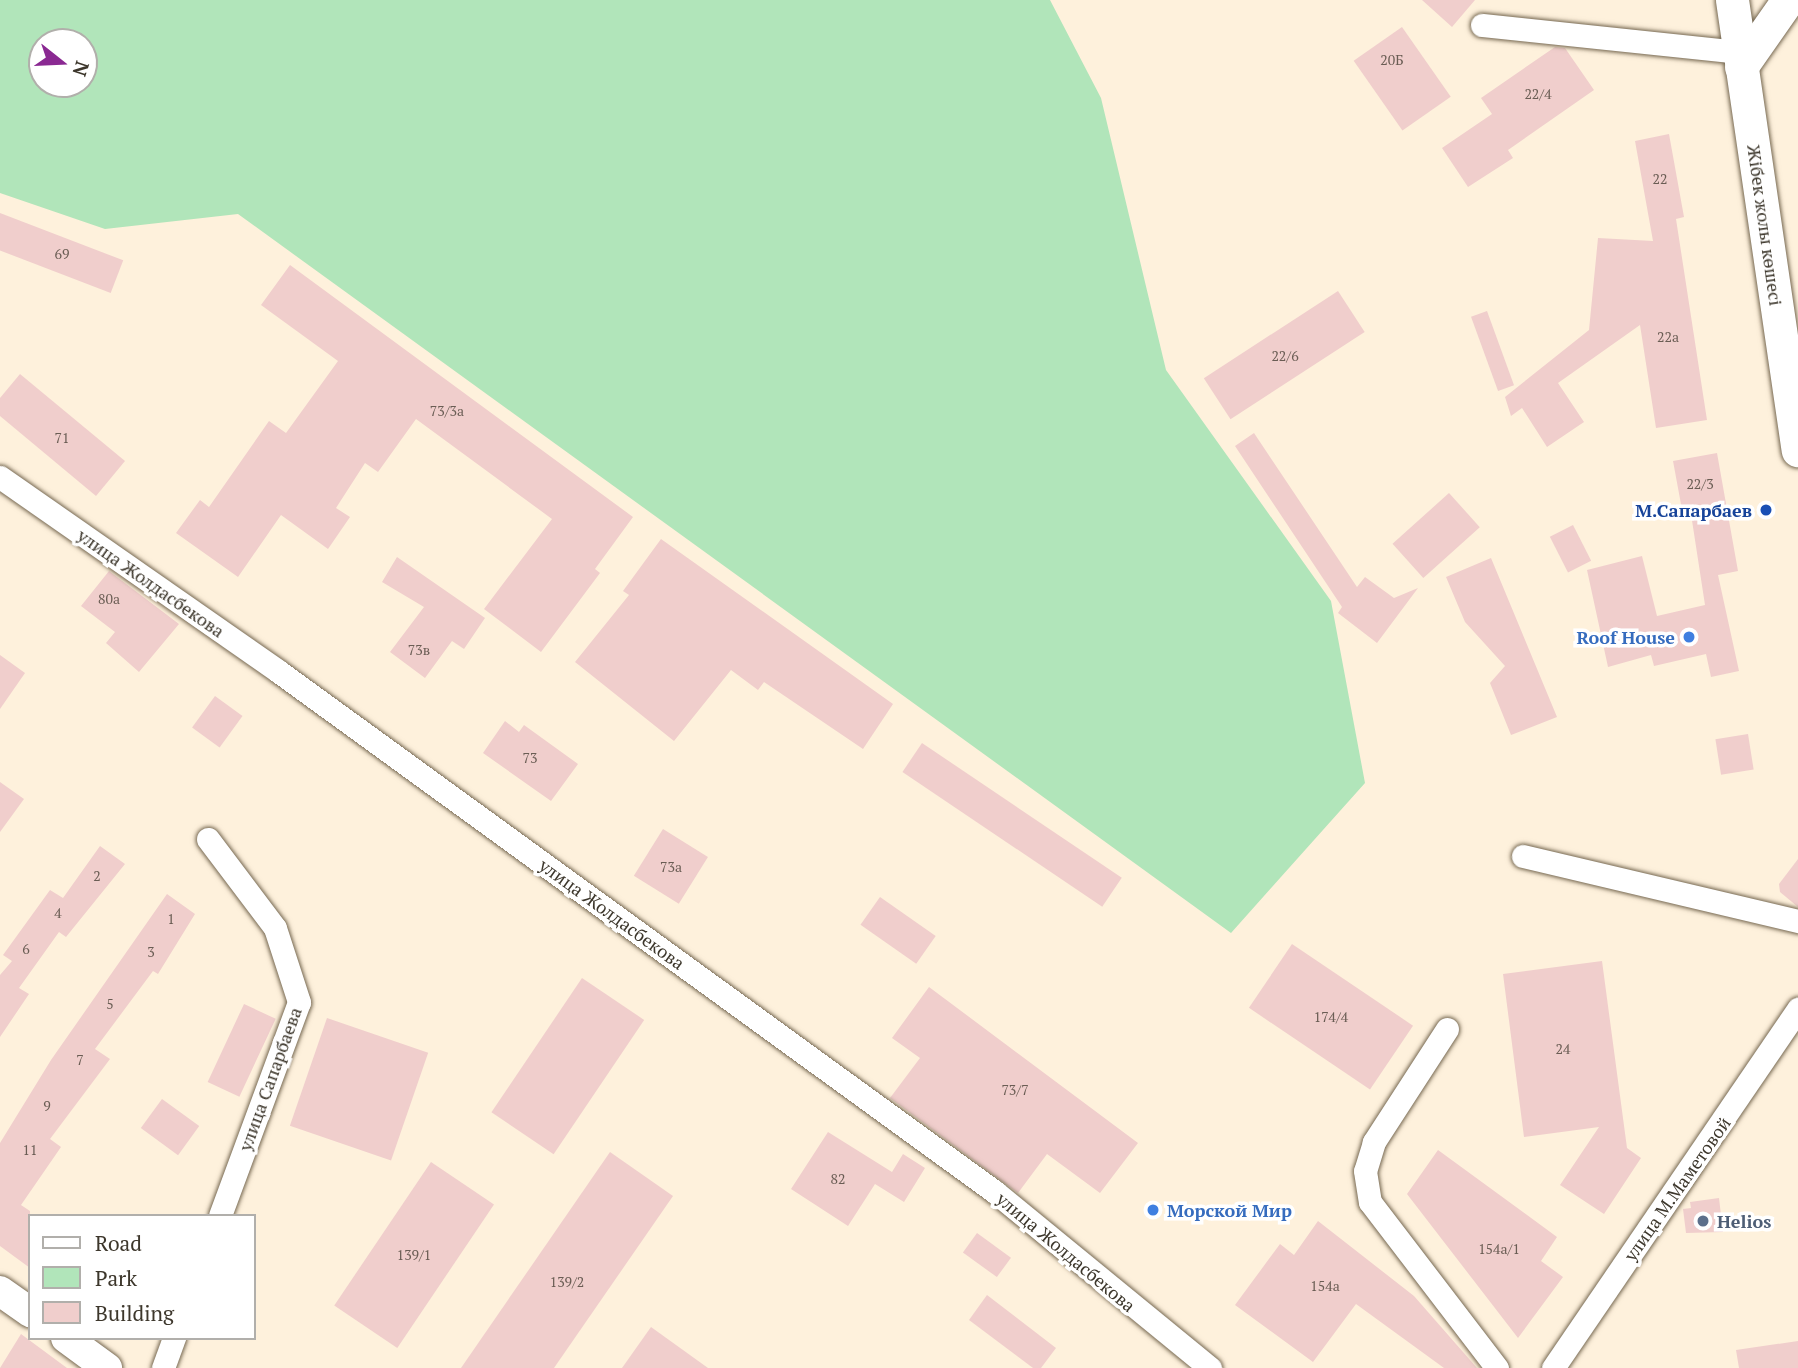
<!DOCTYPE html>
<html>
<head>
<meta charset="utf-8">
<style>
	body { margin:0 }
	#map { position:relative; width:1798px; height:1368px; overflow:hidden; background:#fef1dc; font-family:"PT Serif",serif }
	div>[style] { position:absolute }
	.green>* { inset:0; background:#b1e5ba }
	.building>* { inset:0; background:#f0cecc; transform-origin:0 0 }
	.roads { filter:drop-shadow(0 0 2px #766851) drop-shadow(0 0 2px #766851) }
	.minor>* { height:23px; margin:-11.5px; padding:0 11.5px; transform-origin:11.5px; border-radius:11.5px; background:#fff }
	.tertiary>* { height:30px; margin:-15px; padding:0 15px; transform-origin:15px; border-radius:15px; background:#fff }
	.secondary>* { height:33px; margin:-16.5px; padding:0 16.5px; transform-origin:16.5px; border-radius:16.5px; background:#fff }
	.dots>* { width:19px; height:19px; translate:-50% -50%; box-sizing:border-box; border:4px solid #fff; border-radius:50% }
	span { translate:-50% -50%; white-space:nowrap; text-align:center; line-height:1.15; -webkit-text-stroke:7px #fff; paint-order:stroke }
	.number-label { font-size:14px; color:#6a5d54 }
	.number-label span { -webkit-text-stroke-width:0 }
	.street-label { font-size:18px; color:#3d372c }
	.transit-label { font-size:18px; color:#164399; font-weight:700 }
	.right { translate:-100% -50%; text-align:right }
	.shop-label { font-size:18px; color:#366cbe; font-weight:700 }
	.left { translate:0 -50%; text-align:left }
	.service-label { font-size:18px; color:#4e5e75; font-weight:700 }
	.legend { position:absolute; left:28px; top:1214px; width:228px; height:126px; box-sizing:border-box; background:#fff; border:2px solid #b1afab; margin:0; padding:9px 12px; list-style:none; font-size:21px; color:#3d372c }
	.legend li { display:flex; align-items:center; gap:14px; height:35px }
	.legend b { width:35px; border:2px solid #b1afab }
	.north { position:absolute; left:28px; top:28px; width:70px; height:70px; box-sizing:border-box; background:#fff; border:2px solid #b1afab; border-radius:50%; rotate:108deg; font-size:19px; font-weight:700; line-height:28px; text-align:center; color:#3d372c }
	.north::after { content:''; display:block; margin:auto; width:24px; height:32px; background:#8a2992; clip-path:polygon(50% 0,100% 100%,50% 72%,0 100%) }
</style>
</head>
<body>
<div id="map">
	<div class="green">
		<i style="clip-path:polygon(evenodd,0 0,1050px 0,1101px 98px,1166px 370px,1331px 601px,1365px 783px,1231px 933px,238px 214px,105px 229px,0 193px,0 0,42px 42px,84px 42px,84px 84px,42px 84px,42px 42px)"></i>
	</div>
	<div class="building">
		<i style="clip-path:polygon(1422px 0,1475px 0,1452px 27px)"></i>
		<i style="left:1402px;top:27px;width:85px;height:59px;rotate:55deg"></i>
		<i style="clip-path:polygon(1555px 47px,1565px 48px,1594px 90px,1508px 150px,1513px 158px,1468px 187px,1442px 148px,1492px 114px,1481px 98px)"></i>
		<i style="clip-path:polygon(1669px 134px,1684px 217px,1676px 219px,1707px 420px,1656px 428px,1640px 325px,1558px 383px,1584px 422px,1547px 447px,1522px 408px,1511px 416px,1505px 397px,1589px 330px,1598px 238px,1653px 241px,1635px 141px)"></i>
		<i style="left:0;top:213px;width:132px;height:35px;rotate:21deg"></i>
		<i style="clip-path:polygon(290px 265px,633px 517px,595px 569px,600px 573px,541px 652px,484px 609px,552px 519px,416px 419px,378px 472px,365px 463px,336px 508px,350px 517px,328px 549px,281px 515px,238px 577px,176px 533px,200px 500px,209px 507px,269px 421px,286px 433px,338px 361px,261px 305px)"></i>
		<i style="left:1338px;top:291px;width:49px;height:160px;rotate:57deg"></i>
		<i style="left:1487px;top:311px;width:79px;height:17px;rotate:70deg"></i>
		<i style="clip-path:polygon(20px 374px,125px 461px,96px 496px,0 416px,0 398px)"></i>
		<i style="clip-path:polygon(1254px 433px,1357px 587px,1365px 577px,1394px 598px,1418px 588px,1377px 643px,1338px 613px,1342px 607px,1235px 446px)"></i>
		<i style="clip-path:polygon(1717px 453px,1738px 571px,1718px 575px,1739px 671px,1711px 677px,1706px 654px,1654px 666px,1651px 655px,1608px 667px,1587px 570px,1642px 556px,1657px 616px,1705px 605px,1691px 514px,1683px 515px,1673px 461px)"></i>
		<i style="left:1449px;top:493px;width:46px;height:76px;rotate:48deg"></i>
		<i style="left:1573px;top:525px;width:40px;height:26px;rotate:63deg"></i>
		<i style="clip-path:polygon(661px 539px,893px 704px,863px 749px,764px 682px,758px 690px,731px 670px,674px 741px,575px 662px,629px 595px,623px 591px)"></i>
		<i style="clip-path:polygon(397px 557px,485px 618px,464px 649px,452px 641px,425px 678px,390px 652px,424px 607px,382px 582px)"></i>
		<i style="clip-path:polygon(1491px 558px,1557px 717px,1511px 735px,1490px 683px,1505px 666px,1465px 622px,1446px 577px)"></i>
		<i style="clip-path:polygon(109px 571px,179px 624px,139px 672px,106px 643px,115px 632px,81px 606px)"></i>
		<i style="clip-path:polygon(0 655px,25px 673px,0 709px)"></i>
		<i style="left:215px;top:696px;width:34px;height:39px;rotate:36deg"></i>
		<i style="clip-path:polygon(505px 721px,519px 732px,524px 725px,578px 764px,551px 801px,483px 753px)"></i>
		<i style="left:1748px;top:734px;width:36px;height:33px;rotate:81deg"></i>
		<i style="left:922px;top:743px;width:241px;height:35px;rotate:34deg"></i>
		<i style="clip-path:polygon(0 782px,24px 799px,0 832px)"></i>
		<i style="left:663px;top:829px;width:53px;height:55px;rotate:32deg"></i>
		<i style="clip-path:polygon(100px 846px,125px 864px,66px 937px,59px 932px,19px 988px,29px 994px,0 1037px,0 975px,12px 961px,3px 955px,50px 890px,63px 898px)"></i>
		<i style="clip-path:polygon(1798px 859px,1798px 907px,1780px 892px,1779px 884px)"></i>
		<i style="clip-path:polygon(167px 894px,195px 914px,158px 974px,153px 971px,95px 1049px,110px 1059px,50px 1139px,61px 1147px,21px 1205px,30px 1211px,30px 1268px,0 1246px,0 1143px,51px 1060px)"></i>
		<i style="left:880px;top:897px;width:68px;height:34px;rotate:35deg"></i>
		<i style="left:1292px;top:944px;width:146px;height:77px;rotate:34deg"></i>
		<i style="clip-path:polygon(1602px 961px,1627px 1148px,1641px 1158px,1604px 1214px,1560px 1185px,1599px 1127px,1524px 1137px,1503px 974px)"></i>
		<i style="left:582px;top:978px;width:75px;height:162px;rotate:34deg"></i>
		<i style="clip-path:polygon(929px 987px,1138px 1143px,1100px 1193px,1047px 1154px,1018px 1193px,890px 1098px,920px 1058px,892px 1038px)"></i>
		<i style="left:244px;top:1004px;width:35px;height:86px;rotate:25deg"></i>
		<i style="left:327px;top:1018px;width:107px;height:114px;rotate:19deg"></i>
		<i style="left:162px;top:1099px;width:46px;height:36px;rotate:36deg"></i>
		<i style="clip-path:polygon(828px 1132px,892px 1172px,903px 1154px,925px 1168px,904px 1202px,875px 1184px,848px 1226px,791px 1189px)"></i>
		<i style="clip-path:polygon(1438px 1150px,1557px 1237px,1541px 1261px,1563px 1277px,1518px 1338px,1407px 1194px)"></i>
		<i style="clip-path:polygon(610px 1152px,673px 1196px,554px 1368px,461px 1368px)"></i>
		<i style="left:431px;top:1162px;width:76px;height:173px;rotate:34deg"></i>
		<i style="clip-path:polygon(1719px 1198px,1723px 1232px,1686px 1233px,1683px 1209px,1691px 1208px,1690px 1202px)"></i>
		<i style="clip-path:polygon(1318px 1221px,1414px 1296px,1477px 1368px,1444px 1368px,1356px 1304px,1313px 1362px,1235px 1305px,1280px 1244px,1294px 1255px)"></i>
		<i style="left:977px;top:1233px;width:42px;height:24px;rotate:36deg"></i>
		<i style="clip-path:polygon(987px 1295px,1056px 1348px,1041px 1368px,1033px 1368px,969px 1320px)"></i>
		<i style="clip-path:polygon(651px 1327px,708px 1368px,622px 1368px)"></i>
		<i style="clip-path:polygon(21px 1334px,67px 1368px,0 1368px)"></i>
		<i style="clip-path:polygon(1798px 1341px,1798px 1368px,1739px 1368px,1736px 1350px)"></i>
	</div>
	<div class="roads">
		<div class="minor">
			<i style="left:1482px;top:25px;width:258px;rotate:6deg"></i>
			<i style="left:0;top:477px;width:339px;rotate:34.9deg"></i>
			<i style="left:278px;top:671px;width:886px;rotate:36deg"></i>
			<i style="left:995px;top:1192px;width:278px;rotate:39.3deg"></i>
			<i style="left:208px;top:839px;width:111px;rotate:53deg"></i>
			<i style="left:275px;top:928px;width:78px;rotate:72deg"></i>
			<i style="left:299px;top:1002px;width:228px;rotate:110.3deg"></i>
			<i style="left:1523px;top:856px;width:283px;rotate:13.3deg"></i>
			<i style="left:1447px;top:1029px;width:135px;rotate:122.9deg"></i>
			<i style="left:1374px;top:1142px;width:30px;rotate:107deg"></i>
			<i style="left:1365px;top:1171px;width:31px;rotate:81deg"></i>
			<i style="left:1370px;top:1202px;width:209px;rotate:52.6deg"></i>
			<i style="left:163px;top:1368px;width:32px;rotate:-70deg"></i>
			<i style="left:1553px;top:1368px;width:435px;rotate:-55.7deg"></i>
		</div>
		<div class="tertiary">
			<i style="left:0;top:1291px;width:37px;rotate:35deg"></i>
			<i style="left:66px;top:1338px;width:51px;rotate:36.2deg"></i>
		</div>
		<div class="secondary">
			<i style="left:1732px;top:0;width:455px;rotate:81.7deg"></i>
			<i style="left:1741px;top:67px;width:82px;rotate:-55deg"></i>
		</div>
	</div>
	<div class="dots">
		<i style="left:1766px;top:510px;background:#1a4fb4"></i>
		<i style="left:1689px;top:637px;background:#3f7fe0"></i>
		<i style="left:1153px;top:1210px;background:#3f7fe0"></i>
		<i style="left:1703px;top:1221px;background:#5c6f8a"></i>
	</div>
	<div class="number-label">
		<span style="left:1392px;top:60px">20Б</span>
		<span style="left:1538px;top:94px">22/4</span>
		<span style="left:1660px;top:179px">22</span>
		<span style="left:62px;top:254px">69</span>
		<span style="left:1668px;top:337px">22а</span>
		<span style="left:1285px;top:356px">22/6</span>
		<span style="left:447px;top:411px">73/3а</span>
		<span style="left:62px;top:438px">71</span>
		<span style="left:1700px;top:484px">22/3</span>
		<span style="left:109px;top:599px">80а</span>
		<span style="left:419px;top:650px">73в</span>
		<span style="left:530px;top:758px">73</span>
		<span style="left:671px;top:867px">73а</span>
		<span style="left:97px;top:876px">2</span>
		<span style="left:58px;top:913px">4</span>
		<span style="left:171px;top:919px">1</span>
		<span style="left:26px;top:949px">6</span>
		<span style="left:151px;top:952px">3</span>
		<span style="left:110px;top:1004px">5</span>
		<span style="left:1331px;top:1017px">174/4</span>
		<span style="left:1563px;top:1049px">24</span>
		<span style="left:80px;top:1060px">7</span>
		<span style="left:1015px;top:1090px">73/7</span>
		<span style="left:47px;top:1106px">9</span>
		<span style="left:30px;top:1150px">11</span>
		<span style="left:838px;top:1179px">82</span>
		<span style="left:1499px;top:1249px">154а/1</span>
		<span style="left:414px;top:1255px">139/1</span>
		<span style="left:567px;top:1282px">139/2</span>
		<span style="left:1325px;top:1286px">154а</span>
	</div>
	<div class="street-label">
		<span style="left:1765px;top:225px;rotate:82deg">Жібек жолы көшесі</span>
		<span style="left:151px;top:583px;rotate:35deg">улица Жолдасбекова</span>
		<span style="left:612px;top:914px;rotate:36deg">улица Жолдасбекова</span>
		<span style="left:270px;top:1079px;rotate:-70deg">улица Сапарбаева</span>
		<span style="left:1677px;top:1189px;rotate:-55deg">улица М.Маметовой</span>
		<span style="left:1066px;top:1252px;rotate:40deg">улица Жолдасбекова</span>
	</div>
	<div class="transit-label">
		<span class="right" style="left:1752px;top:510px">М.Сапарбаев</span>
	</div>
	<div class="shop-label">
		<span class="right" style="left:1675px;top:637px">Roof House</span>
		<span class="left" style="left:1167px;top:1210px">Морской Мир</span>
	</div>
	<div class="service-label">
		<span class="left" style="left:1717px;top:1221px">Helios</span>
	</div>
	<ul class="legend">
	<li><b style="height:9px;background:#fff"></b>Road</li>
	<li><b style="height:19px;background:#b1e5ba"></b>Park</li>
	<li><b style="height:19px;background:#f0cecc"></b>Building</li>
	</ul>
	<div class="north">N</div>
</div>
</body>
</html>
